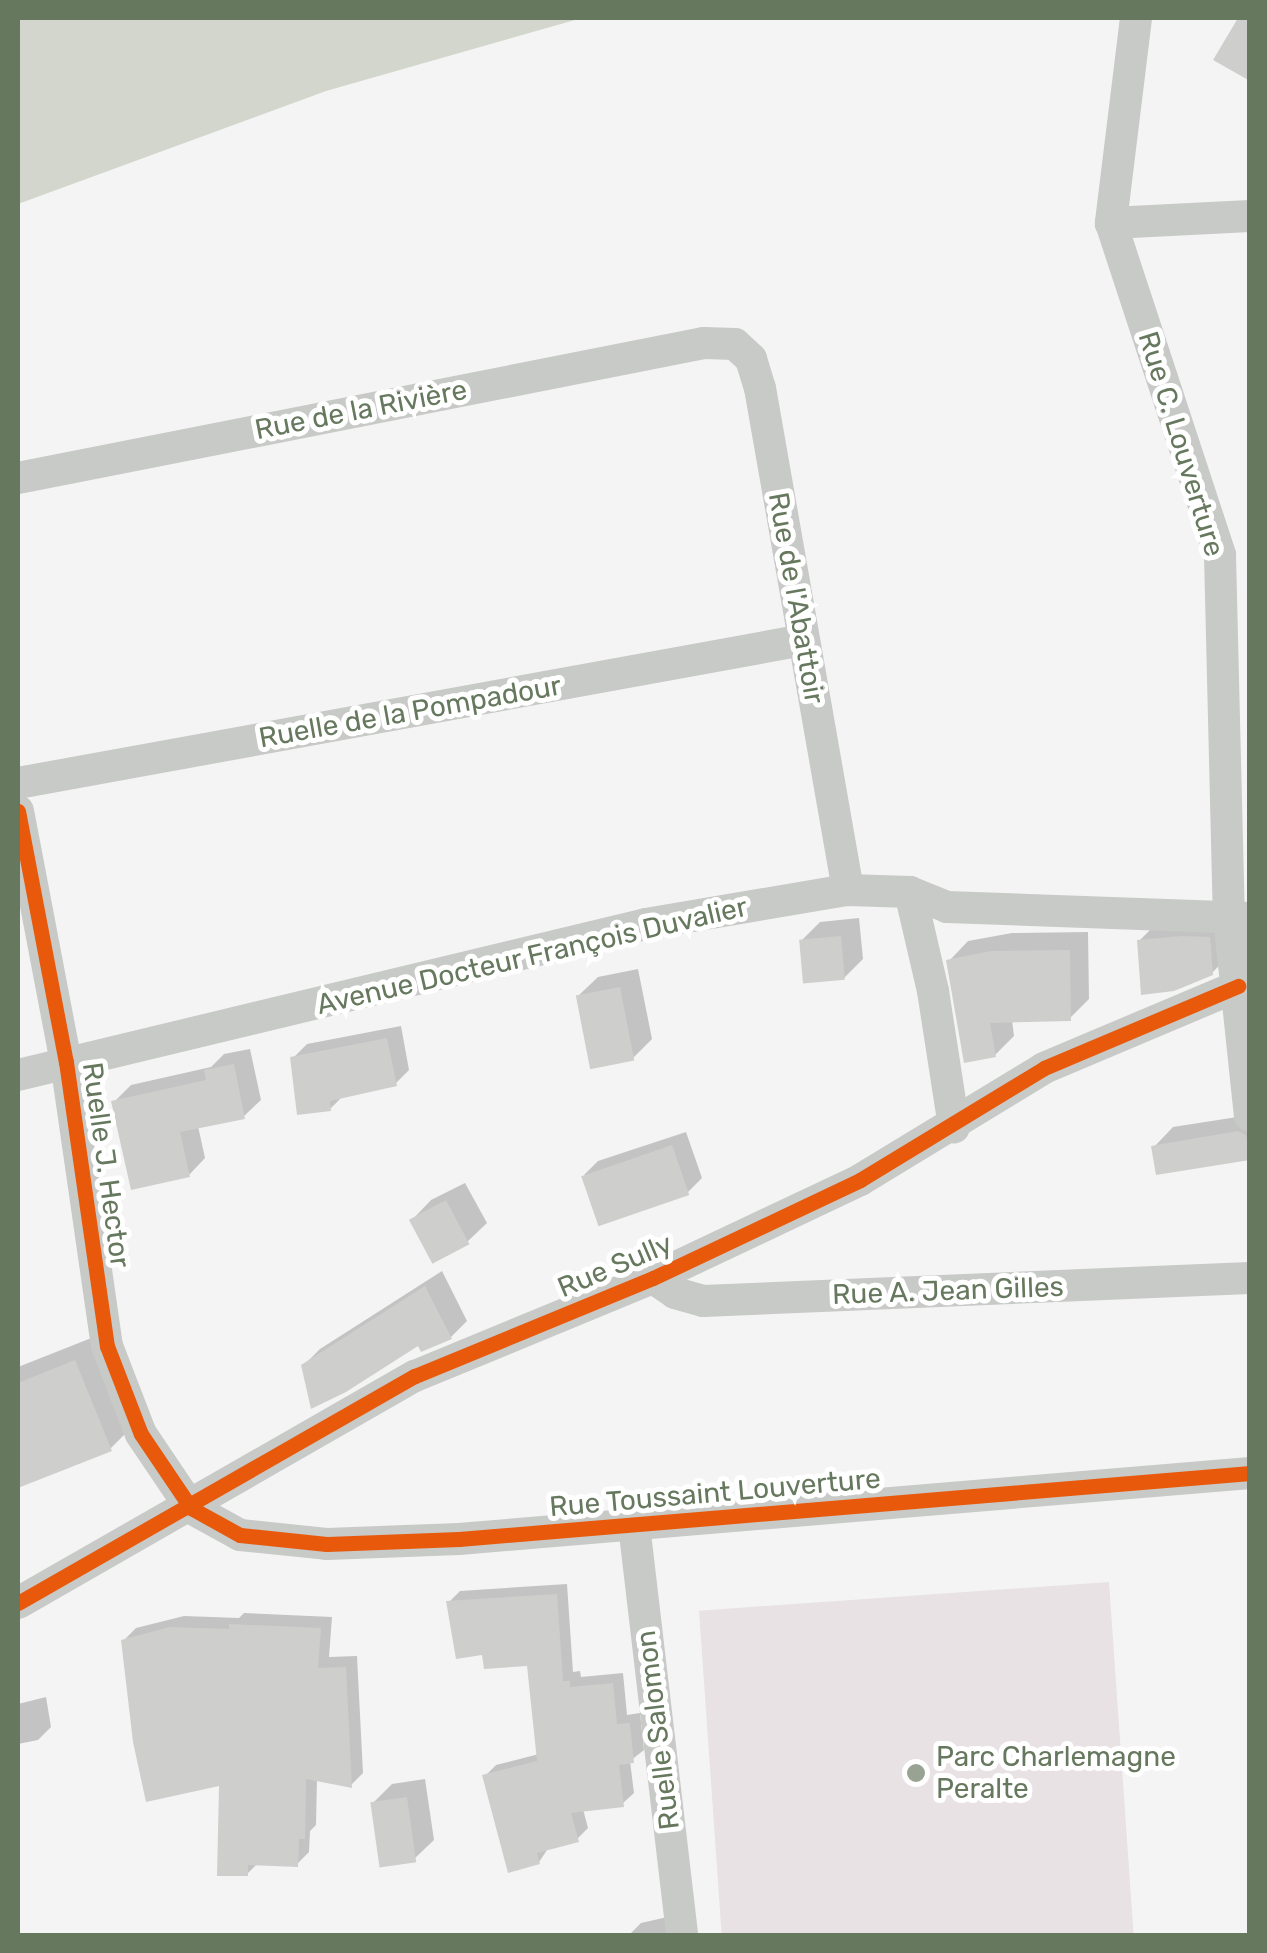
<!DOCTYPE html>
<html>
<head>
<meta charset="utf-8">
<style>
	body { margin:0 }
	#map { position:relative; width:1267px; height:1953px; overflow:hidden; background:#f5f4f5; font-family:Rubik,sans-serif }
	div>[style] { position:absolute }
	.green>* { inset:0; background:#e8e2e4; transform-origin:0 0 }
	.water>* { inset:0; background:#d2d6cc }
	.shadow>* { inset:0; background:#0003 }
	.building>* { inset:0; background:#cecfcd; transform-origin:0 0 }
	.minor>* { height:32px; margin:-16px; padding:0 16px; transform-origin:16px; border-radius:16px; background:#c8cac7 }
	.cycleway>* { height:15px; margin:-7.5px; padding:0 7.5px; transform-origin:7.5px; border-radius:7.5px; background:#e8590c }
	.dots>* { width:28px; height:28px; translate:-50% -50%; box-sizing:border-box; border:5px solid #fff; border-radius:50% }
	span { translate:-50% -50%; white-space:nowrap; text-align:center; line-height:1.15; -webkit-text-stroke:10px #fff; paint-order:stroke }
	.street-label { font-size:28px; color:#66785e }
	.poi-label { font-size:28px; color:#66785e }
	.left { translate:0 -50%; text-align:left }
	.frame { position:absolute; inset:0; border:20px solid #66785e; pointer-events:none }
</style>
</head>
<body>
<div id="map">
	<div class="green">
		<i style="left:1109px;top:1582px;width:354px;height:411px;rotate:86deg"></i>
	</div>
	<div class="water">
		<i style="clip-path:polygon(18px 18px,582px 18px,326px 91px,18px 204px)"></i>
	</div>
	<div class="shadow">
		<i style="clip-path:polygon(859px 918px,863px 959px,844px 978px,801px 941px,820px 922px)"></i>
		<i style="clip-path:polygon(1228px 918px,1231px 953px,1212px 973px,1139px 941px,1158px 922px)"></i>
		<i style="clip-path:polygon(1088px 932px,1089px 999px,1069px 1019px,1012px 1020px,1014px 1036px,995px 1055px,949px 961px,968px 941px,1012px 933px)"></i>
		<i style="clip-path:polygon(638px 969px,652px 1039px,633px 1058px,578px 996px,598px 977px)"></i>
		<i style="clip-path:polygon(401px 1026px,409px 1070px,395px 1084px,344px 1095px,330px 1109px,293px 1058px,307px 1044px)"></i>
		<i style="clip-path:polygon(250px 1049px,261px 1100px,244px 1116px,198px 1126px,205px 1158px,189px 1175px,114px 1102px,131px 1085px,211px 1067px,224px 1054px)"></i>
		<i style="clip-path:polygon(1250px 1115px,1249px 1157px,1154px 1147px,1173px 1127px)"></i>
		<i style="clip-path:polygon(686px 1132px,702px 1178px,687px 1193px,584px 1175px,598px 1161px)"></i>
		<i style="clip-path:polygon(465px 1183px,487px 1223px,467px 1242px,412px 1220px,431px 1200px)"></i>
		<i style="clip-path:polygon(442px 1271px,467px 1321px,451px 1337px,422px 1349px,419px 1342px,304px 1365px,320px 1349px)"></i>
		<i style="clip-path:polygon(104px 1333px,139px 1420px,111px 1448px,23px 1483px,18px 1469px,18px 1367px)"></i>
		<i style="clip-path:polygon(567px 1584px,573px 1672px,580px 1671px,581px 1677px,623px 1673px,627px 1715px,640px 1713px,644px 1750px,630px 1761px,634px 1793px,622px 1804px,583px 1809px,588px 1828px,577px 1839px,549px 1847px,539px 1862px,485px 1776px,496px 1765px,539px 1754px,529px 1663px,485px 1652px,449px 1602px,460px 1591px)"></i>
		<i style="clip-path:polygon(244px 1613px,332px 1617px,329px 1657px,357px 1656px,363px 1773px,351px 1785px,317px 1778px,316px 1825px,310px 1831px,309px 1852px,297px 1864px,258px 1863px,247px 1874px,221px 1783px,124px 1640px,136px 1628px,184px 1616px,239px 1618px)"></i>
		<i style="clip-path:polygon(46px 1697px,51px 1727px,38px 1740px,18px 1744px,18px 1704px)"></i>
		<i style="clip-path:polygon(425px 1779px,434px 1840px,414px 1859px,373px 1803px,392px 1784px)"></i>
		<i style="clip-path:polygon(672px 1916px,675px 1936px,628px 1936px,641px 1923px)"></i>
	</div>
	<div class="building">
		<i style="clip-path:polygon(1238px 18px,1250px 18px,1250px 81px,1213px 60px)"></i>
		<i style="left:841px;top:936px;width:44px;height:42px;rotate:85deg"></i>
		<i style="clip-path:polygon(1182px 936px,1210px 937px,1213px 975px,1174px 991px,1141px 995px,1137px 940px)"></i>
		<i style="clip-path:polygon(1070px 950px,1071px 1021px,990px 1023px,996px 1057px,964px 1063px,946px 960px,991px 951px)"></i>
		<i style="left:620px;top:987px;width:75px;height:45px;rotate:79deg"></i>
		<i style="clip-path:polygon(387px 1038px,397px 1086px,330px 1101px,331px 1111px,297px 1115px,290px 1057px)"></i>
		<i style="clip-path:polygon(234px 1064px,245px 1119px,180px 1132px,190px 1177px,131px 1190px,111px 1101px,206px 1080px,204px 1070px)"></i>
		<i style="clip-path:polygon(1238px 1131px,1246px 1135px,1250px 1160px,1156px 1175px,1151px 1146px)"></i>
		<i style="left:672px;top:1145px;width:53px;height:96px;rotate:71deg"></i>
		<i style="left:446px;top:1200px;width:50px;height:42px;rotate:62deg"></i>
		<i style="clip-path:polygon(425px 1286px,452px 1339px,421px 1352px,418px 1346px,346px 1392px,311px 1409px,301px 1365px)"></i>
		<i style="clip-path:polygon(75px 1360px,112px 1451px,18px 1488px,18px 1383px)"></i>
		<i style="clip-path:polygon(557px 1594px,563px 1681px,570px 1681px,570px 1687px,613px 1683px,617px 1724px,630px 1723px,634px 1763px,619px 1765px,624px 1807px,571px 1813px,579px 1842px,537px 1853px,540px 1864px,508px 1873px,482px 1775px,537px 1761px,527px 1666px,484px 1669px,482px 1655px,456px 1659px,446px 1601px)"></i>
		<i style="clip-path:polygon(229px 1624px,321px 1628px,318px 1668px,346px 1667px,352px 1788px,306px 1779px,305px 1839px,299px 1839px,298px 1867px,248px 1865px,248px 1876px,217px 1876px,219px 1786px,146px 1802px,133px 1742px,121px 1640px,170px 1627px,229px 1629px)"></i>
		<i style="left:407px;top:1797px;width:66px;height:37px;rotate:82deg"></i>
	</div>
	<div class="minor">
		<i style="left:1136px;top:18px;width:207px;rotate:97deg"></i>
		<i style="left:1111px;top:223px;width:349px;rotate:71.8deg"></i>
		<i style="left:1220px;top:555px;width:362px;rotate:88.6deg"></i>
		<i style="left:1229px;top:917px;width:200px;rotate:84deg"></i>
		<i style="left:1111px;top:223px;width:139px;rotate:-2.9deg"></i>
		<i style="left:18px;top:478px;width:699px;rotate:-11.13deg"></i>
		<i style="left:704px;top:343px;width:31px;rotate:2deg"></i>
		<i style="left:735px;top:344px;width:22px;rotate:43deg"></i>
		<i style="left:751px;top:359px;width:30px;rotate:73deg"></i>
		<i style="left:760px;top:388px;width:510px;rotate:80.06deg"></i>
		<i style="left:18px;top:783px;width:798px;rotate:-10.32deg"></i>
		<i style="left:18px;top:811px;width:256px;rotate:79.2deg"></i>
		<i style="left:66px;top:1062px;width:287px;rotate:81.8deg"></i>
		<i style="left:107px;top:1346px;width:94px;rotate:68.9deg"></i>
		<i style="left:141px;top:1434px;width:89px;rotate:56deg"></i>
		<i style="left:191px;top:1508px;width:56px;rotate:28.9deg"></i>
		<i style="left:240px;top:1535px;width:87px;rotate:5.9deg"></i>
		<i style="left:327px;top:1544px;width:132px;rotate:-2.2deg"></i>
		<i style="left:459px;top:1539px;width:794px;rotate:-4.77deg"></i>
		<i style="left:910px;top:892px;width:102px;rotate:76.9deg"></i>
		<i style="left:933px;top:991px;width:138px;rotate:81.2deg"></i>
		<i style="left:18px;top:1075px;width:646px;rotate:-13.52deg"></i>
		<i style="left:646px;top:924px;width:205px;rotate:-9.6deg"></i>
		<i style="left:848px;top:890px;width:62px;rotate:1.8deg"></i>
		<i style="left:910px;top:892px;width:40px;rotate:22deg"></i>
		<i style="left:947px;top:907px;width:303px;rotate:2.1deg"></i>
		<i style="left:653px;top:1278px;width:27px;rotate:34deg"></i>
		<i style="left:675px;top:1293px;width:29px;rotate:16deg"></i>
		<i style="left:703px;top:1301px;width:547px;rotate:-2.41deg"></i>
		<i style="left:634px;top:1525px;width:414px;rotate:83.3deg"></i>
		<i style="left:18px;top:1603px;width:457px;rotate:-29.8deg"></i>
		<i style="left:415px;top:1376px;width:257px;rotate:-22.4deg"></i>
		<i style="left:653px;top:1278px;width:229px;rotate:-25.3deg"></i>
		<i style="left:860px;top:1180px;width:215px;rotate:-31.3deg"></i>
		<i style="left:1044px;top:1068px;width:211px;rotate:-22.9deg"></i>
	</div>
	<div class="cycleway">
		<i style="left:18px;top:811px;width:256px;rotate:79.2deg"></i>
		<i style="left:66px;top:1062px;width:287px;rotate:81.8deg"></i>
		<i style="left:107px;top:1346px;width:94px;rotate:68.9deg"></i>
		<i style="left:141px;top:1434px;width:89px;rotate:56deg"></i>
		<i style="left:191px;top:1508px;width:56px;rotate:28.9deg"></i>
		<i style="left:240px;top:1535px;width:87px;rotate:5.9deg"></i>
		<i style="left:327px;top:1544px;width:132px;rotate:-2.2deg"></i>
		<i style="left:459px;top:1539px;width:794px;rotate:-4.77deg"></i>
		<i style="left:18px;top:1603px;width:457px;rotate:-29.8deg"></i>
		<i style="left:415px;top:1376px;width:257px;rotate:-22.4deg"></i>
		<i style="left:653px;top:1278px;width:229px;rotate:-25.3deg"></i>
		<i style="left:860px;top:1180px;width:215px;rotate:-31.3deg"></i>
		<i style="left:1044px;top:1068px;width:211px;rotate:-22.9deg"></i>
	</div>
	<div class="dots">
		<i style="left:916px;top:1773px;background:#98a393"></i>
	</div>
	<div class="street-label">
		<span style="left:361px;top:410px;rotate:-11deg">Rue de la Rivière</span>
		<span style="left:1181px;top:444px;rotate:73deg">Rue C. Louverture</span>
		<span style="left:796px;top:598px;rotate:80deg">Rue de l'Abattoir</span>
		<span style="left:410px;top:712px;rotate:-10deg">Ruelle de la Pompadour</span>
		<span style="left:532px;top:956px;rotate:-13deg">Avenue Docteur François Duvalier</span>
		<span style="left:106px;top:1165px;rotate:82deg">Ruelle J. Hector</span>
		<span style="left:615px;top:1266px;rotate:-23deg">Rue Sully</span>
		<span style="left:948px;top:1291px;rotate:-2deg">Rue A. Jean Gilles</span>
		<span style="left:715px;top:1493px;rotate:-5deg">Rue Toussaint Louverture</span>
		<span style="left:658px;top:1730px;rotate:-97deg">Ruelle Salomon</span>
	</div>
	<div class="poi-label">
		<span class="left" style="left:936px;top:1773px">Parc Charlemagne<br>Peralte</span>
	</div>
	<div class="frame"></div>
</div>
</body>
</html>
